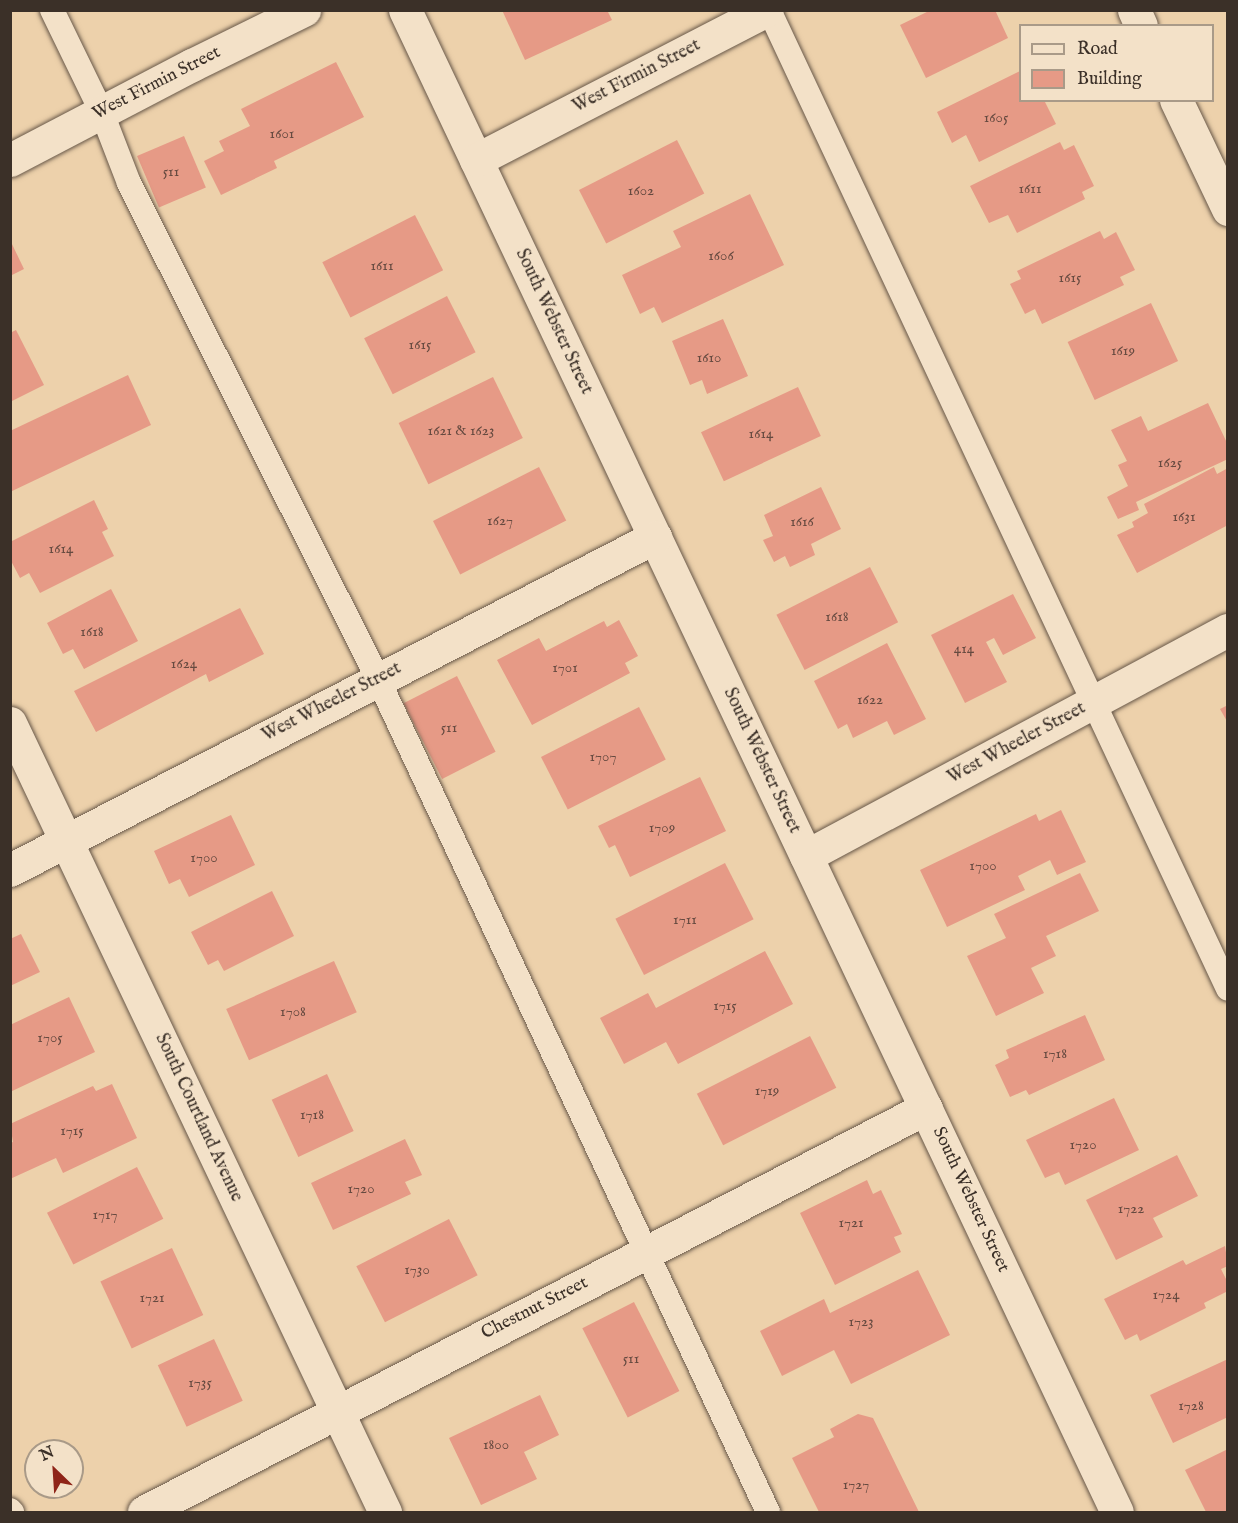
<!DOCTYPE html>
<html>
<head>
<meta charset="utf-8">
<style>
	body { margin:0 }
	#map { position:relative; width:1238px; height:1523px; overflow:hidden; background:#edd1ab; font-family:"IM FELL English",serif }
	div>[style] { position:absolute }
	.building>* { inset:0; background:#e69a86; transform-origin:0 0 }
	.roads { filter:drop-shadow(0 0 2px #685849) drop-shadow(0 0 2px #685849) }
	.lane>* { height:24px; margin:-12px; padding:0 12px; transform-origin:12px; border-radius:12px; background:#f3e1c8 }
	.street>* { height:33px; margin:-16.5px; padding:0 16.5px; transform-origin:16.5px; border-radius:16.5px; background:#f3e1c8 }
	span { translate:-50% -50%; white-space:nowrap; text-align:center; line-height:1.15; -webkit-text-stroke:4.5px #f3e1c8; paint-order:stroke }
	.number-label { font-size:15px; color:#664a40 }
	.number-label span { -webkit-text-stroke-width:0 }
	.street-label { font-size:18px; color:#3b3028 }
	.frame { position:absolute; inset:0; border:12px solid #3b3028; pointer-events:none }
	.legend { position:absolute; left:1019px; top:24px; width:195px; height:78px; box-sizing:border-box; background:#f3e1c8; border:2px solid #a99a88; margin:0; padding:8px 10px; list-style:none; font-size:18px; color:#3b3028 }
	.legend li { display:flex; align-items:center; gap:12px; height:30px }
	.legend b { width:30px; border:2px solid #a99a88 }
	.north { position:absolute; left:24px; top:1439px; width:60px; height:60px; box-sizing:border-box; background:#f3e1c8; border:2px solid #a99a88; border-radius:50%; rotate:335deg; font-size:16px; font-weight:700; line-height:24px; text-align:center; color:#3b3028 }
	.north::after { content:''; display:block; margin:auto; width:21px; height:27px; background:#8f2418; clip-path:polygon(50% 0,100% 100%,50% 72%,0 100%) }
</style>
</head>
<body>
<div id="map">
	<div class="building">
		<i style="clip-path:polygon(502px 10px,607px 10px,612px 20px,525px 60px)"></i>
		<i style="clip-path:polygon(931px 10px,995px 10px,1008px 38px,926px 78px,900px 25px)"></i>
		<i style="clip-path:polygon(336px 62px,364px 117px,274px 161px,277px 168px,221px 195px,204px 161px,224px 151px,219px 141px,250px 126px,241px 109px)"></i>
		<i style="clip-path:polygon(1020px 71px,1020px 100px,1044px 100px,1056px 124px,979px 162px,966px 135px,952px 143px,937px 112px)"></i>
		<i style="left:184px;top:136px;width:56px;height:51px;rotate:67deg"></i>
		<i style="left:677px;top:140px;width:60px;height:110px;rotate:63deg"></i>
		<i style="clip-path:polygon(1060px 142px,1064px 150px,1074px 145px,1094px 186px,1082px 192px,1085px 199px,1017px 233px,1008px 215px,989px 223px,970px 186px)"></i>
		<i style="clip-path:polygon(750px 194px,784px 265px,662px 323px,654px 307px,640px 314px,622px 275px,681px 247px,673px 231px)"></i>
		<i style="left:415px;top:215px;width:62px;height:104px;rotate:63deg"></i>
		<i style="clip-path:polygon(1100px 231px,1104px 239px,1116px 232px,1135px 270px,1120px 277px,1124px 285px,1042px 324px,1035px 309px,1025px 314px,1010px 284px,1021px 279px,1017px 271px)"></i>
		<i style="clip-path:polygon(10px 240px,24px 269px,10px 276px)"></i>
		<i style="left:447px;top:296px;width:63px;height:93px;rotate:63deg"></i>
		<i style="left:1151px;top:303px;width:64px;height:92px;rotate:65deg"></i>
		<i style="clip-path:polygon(723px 319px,748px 376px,707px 394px,702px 380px,690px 385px,672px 341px)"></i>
		<i style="clip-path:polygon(16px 330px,44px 385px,10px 402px,10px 333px)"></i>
		<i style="clip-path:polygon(128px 375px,151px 425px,10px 492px,10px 431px)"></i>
		<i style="left:493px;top:377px;width:68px;height:105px;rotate:64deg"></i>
		<i style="left:798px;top:387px;width:54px;height:107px;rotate:65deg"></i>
		<i style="clip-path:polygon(1208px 403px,1228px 445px,1228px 459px,1136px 502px,1139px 510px,1118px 519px,1107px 497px,1128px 486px,1118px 465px,1127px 461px,1111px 430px,1141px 416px,1148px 431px)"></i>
		<i style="left:539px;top:467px;width:60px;height:119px;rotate:63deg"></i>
		<i style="clip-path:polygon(1214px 467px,1217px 474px,1228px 468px,1228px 525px,1137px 573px,1117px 535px,1134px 527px,1132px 522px,1148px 513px,1144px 504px)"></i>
		<i style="clip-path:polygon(821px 487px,841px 529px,811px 544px,815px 555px,790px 567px,785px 556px,774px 562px,763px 540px,773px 536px,764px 515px)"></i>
		<i style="clip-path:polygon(94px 500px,108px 529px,102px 532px,114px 556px,40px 593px,29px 573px,20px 578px,10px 559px,10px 542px)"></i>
		<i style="left:870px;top:567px;width:62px;height:105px;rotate:63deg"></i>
		<i style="clip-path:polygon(111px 589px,138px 641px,84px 669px,73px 649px,63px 654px,47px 623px)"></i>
		<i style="clip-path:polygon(1013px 594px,1036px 638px,1003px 655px,994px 638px,986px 642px,1007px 682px,965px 703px,931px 635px)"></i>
		<i style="clip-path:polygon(240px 608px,264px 654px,209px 682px,206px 674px,96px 732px,74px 691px)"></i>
		<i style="clip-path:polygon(619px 620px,638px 656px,625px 663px,630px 673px,532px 725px,497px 660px,539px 638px,546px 651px,604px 621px,607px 627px)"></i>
		<i style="clip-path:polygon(887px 643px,926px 719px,894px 735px,887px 721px,853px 738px,847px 724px,838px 729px,814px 681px)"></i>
		<i style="left:457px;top:676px;width:85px;height:60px;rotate:63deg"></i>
		<i style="clip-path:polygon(1228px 705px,1228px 723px,1220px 709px)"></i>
		<i style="left:639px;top:707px;width:59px;height:110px;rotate:63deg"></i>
		<i style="clip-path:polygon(700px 777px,726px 831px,630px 877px,615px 845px,609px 848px,598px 826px)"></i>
		<i style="clip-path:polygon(1061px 810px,1086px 862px,1057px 875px,1050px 860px,1018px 876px,1025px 890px,947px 927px,920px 870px,1036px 814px,1039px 821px)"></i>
		<i style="clip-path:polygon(231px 815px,255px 865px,189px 897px,180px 879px,169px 884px,154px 851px)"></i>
		<i style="left:725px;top:863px;width:63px;height:123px;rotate:63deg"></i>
		<i style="clip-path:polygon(1080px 873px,1099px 911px,1046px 936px,1056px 956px,1031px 968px,1044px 993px,996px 1016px,967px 956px,1006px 938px,994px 914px)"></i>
		<i style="clip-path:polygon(272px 891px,294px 936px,224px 971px,218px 960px,208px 965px,191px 932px)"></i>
		<i style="clip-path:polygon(21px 934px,40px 972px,10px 986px,10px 939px)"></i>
		<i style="clip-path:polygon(765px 951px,793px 1004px,678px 1064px,666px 1042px,624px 1064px,600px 1018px,648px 993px,656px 1008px)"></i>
		<i style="left:334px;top:961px;width:56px;height:118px;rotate:66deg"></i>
		<i style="clip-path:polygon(69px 997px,95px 1052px,10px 1092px,10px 1025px)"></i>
		<i style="clip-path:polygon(1085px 1015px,1105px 1060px,1029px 1095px,1026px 1090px,1010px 1097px,995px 1065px,1009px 1058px,1006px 1050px)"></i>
		<i style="left:810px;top:1036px;width:58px;height:127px;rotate:63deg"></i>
		<i style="left:327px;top:1074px;width:63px;height:61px;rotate:65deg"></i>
		<i style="clip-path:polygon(112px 1084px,137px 1138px,63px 1173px,56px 1158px,10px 1179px,10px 1143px,13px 1142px,10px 1124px,93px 1086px,96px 1091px)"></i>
		<i style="clip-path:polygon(1114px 1098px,1139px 1150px,1065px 1185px,1059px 1172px,1045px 1178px,1026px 1140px)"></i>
		<i style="clip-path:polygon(405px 1139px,422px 1175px,405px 1182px,411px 1194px,333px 1230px,311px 1183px)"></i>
		<i style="clip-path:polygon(1177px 1155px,1198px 1196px,1153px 1218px,1163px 1237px,1116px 1260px,1086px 1200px)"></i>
		<i style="left:137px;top:1167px;width:58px;height:101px;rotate:63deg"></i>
		<i style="clip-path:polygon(867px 1180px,873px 1194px,881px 1190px,902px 1234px,894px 1237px,901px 1252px,835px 1285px,800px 1213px)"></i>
		<i style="left:449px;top:1219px;width:63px;height:104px;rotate:63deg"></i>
		<i style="clip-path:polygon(1225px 1246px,1228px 1266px,1221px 1269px,1228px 1283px,1228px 1291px,1204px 1303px,1206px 1308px,1140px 1341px,1137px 1334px,1125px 1340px,1104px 1299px,1183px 1260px,1186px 1265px)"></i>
		<i style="left:172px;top:1248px;width:74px;height:79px;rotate:65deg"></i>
		<i style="clip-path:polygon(918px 1270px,950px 1335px,851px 1384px,834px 1350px,782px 1376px,760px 1331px,824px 1299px,830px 1313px)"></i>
		<i style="left:634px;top:1302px;width:100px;height:58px;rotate:63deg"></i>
		<i style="left:214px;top:1339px;width:68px;height:62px;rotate:65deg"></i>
		<i style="clip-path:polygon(1228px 1359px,1228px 1417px,1173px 1443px,1150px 1395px)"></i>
		<i style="clip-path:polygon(540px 1395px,559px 1435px,524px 1452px,537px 1479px,481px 1505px,449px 1438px)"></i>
		<i style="clip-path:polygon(858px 1414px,873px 1418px,919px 1512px,819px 1512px,792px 1458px,834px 1437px,830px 1429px)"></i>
		<i style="clip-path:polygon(1228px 1449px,1228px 1512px,1206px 1512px,1185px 1470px)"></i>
	</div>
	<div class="roads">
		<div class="lane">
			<i style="left:52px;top:10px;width:114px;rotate:64.1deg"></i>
			<i style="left:102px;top:113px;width:75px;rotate:68.9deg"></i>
			<i style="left:129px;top:183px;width:555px;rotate:63.34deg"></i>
			<i style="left:378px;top:679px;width:920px;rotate:64.91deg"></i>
			<i style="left:769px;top:10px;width:1081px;rotate:64.88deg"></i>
			<i style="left:10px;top:1510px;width:3px;rotate:45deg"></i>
		</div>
		<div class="street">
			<i style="left:405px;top:10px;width:1662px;rotate:64.64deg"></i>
			<i style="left:1134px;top:10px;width:17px;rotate:66deg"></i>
			<i style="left:1176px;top:100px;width:121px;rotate:64.5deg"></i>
			<i style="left:10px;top:160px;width:205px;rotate:-27.6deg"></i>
			<i style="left:192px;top:65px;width:125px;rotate:-26.2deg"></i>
			<i style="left:476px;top:160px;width:327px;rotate:-27.3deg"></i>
			<i style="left:10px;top:723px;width:874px;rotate:64.58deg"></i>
			<i style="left:806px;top:856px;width:479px;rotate:-28.2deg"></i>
			<i style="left:10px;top:870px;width:726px;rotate:-27.31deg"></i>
			<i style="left:144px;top:1512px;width:880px;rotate:-27.32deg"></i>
		</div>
	</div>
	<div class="number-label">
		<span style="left:996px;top:118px">1605</span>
		<span style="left:282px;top:134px">1601</span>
		<span style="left:171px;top:172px">511</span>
		<span style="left:1030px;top:189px">1611</span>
		<span style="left:641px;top:191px">1602</span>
		<span style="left:721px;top:256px">1606</span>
		<span style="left:382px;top:266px">1611</span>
		<span style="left:1070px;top:278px">1615</span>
		<span style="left:420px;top:345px">1615</span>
		<span style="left:1123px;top:351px">1619</span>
		<span style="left:709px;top:358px">1610</span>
		<span style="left:461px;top:431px">1621 &amp; 1623</span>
		<span style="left:761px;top:434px">1614</span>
		<span style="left:1170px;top:463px">1625</span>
		<span style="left:1184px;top:517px">1631</span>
		<span style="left:500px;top:521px">1627</span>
		<span style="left:802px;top:522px">1616</span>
		<span style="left:61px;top:549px">1614</span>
		<span style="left:837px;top:617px">1618</span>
		<span style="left:92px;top:632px">1618</span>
		<span style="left:964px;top:649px">414</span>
		<span style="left:184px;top:664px">1624</span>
		<span style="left:565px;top:668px">1701</span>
		<span style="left:870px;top:700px">1622</span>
		<span style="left:449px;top:728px">511</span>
		<span style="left:603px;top:757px">1707</span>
		<span style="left:662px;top:828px">1709</span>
		<span style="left:204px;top:858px">1700</span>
		<span style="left:983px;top:866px">1700</span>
		<span style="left:685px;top:920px">1711</span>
		<span style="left:725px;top:1006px">1715</span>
		<span style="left:293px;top:1012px">1708</span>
		<span style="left:50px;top:1038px">1705</span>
		<span style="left:1055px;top:1054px">1718</span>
		<span style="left:767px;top:1091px">1719</span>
		<span style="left:312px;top:1115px">1718</span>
		<span style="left:72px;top:1131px">1715</span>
		<span style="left:1083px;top:1145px">1720</span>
		<span style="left:361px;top:1189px">1720</span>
		<span style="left:1131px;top:1209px">1722</span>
		<span style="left:105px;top:1215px">1717</span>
		<span style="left:851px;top:1223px">1721</span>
		<span style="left:417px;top:1270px">1730</span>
		<span style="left:1166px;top:1295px">1724</span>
		<span style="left:152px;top:1298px">1721</span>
		<span style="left:861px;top:1322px">1723</span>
		<span style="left:631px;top:1359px">511</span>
		<span style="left:200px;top:1383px">1735</span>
		<span style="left:1191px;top:1406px">1728</span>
		<span style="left:496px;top:1445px">1800</span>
		<span style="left:856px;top:1485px">1727</span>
	</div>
	<div class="street-label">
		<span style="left:637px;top:77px;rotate:-27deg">West Firmin Street</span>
		<span style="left:157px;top:84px;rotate:-27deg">West Firmin Street</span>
		<span style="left:553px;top:322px;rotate:65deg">South Webster Street</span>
		<span style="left:332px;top:703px;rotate:-27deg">West Wheeler Street</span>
		<span style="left:1017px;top:744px;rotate:-28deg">West Wheeler Street</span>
		<span style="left:761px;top:761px;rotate:65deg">South Webster Street</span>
		<span style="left:198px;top:1118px;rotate:65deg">South Courtland Avenue</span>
		<span style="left:970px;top:1200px;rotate:65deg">South Webster Street</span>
		<span style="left:535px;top:1309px;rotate:-27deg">Chestnut Street</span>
	</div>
	<div class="frame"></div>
	<ul class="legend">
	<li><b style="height:8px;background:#f3e1c8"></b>Road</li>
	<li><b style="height:16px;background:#e69a86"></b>Building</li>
	</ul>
	<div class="north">N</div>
</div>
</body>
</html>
